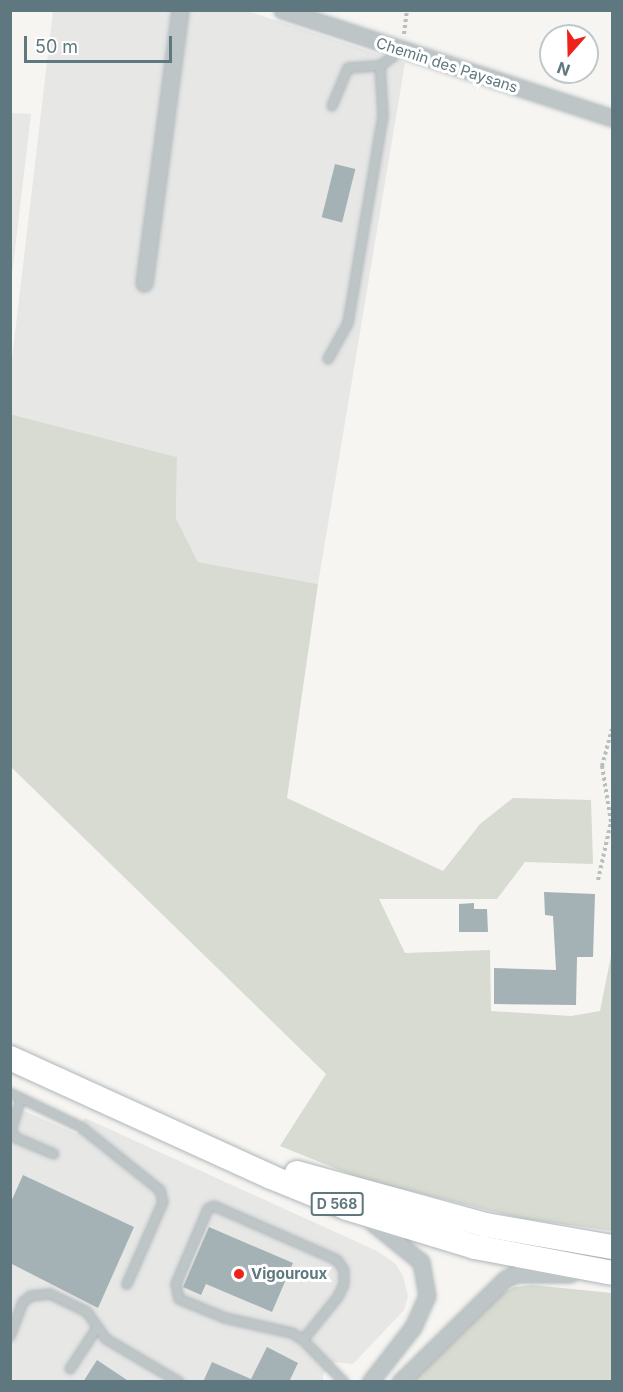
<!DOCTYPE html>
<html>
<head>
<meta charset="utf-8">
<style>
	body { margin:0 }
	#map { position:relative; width:623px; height:1392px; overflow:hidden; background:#f6f5f2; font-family:Inter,sans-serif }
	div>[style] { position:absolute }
	.built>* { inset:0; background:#e7e7e6 }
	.green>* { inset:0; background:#d7dbd1 }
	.building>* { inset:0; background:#a5b2b5; transform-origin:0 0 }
	.path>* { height:4px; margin-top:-2px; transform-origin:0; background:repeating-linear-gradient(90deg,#b8bdbe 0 3px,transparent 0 6px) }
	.roads { filter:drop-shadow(0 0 2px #afb7ba) drop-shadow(0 0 2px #afb7ba) }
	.lane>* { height:8px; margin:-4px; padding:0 4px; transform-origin:4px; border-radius:4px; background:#bec5c7 }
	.street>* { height:15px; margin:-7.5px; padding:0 7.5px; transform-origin:7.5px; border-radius:7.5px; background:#bec5c7 }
	.primary>* { height:24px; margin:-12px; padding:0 12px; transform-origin:12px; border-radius:12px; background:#fff }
	.dots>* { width:16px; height:16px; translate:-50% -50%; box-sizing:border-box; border:3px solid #fff; border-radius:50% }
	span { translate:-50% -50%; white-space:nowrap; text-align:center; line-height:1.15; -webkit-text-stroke:6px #fff; paint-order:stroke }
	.shield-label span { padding:2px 4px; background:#fff; border:2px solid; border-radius:4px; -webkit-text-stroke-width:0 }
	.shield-label { font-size:14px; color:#5f787f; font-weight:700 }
	.street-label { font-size:15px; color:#5f787f }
	.poi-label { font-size:15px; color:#5f787f; font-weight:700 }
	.left { translate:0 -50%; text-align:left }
	.frame { position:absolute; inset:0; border:12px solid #5f787f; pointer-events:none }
	.north { position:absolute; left:539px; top:24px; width:60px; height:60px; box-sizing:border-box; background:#fff; border:2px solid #bfc9cc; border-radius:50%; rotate:200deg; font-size:16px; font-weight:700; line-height:24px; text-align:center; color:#5f787f }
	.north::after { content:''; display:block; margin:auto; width:21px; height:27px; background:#ee211b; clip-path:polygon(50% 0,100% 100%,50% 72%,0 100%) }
	.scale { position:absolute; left:24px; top:36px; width:148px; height:27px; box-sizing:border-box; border:3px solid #5f787f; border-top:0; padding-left:8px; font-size:18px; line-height:21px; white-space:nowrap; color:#5f787f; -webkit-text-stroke:4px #fff; paint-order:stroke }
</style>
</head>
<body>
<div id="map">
	<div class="built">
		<i style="clip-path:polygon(53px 11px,248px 11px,405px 63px,318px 584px,198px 562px,176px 518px,177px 457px,11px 414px,11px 367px)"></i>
		<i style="clip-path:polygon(11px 113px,31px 114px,11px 283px,10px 113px)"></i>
		<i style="clip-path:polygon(10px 1105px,77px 1134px,85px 1118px,377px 1251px,395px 1263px,403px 1276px,408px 1296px,404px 1310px,353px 1364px,335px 1362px,323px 1374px,323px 1381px,11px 1381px)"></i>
	</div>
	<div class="green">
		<i style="clip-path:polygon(10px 414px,177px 457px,176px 518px,198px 562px,318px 584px,287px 798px,443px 871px,480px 824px,513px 798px,591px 800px,593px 864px,525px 862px,497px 899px,379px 899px,405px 953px,490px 950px,491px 1011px,571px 1016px,600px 1011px,612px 951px,612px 1231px,519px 1218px,362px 1179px,280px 1146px,326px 1074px,11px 767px)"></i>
		<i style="clip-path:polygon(532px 1285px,612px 1293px,612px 1381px,410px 1382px,500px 1295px,514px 1287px)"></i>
	</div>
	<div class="building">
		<i style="left:335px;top:164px;width:21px;height:55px;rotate:14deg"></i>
		<i style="clip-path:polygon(544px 892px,595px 894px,593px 957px,577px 957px,576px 1005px,494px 1004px,494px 968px,556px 970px,553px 916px,545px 915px)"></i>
		<i style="clip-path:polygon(474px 903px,474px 909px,487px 909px,488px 932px,459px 932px,459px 904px)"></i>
		<i style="clip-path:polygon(23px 1175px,134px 1227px,98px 1308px,10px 1263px,10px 1204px)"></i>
		<i style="clip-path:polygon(209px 1227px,293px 1263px,272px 1312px,206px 1284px,201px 1295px,183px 1287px)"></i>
		<i style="clip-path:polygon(267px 1347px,298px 1363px,289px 1382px,203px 1382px,212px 1362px,251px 1379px)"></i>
		<i style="clip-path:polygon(97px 1360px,130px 1382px,83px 1382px)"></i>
	</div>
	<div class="path">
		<i style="left:404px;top:34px;width:24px;rotate:-83deg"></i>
		<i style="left:598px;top:880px;width:59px;rotate:-77.4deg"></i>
		<i style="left:611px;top:822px;width:57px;rotate:-99.1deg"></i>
		<i style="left:602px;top:766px;width:38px;rotate:-75deg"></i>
	</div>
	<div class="roads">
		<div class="lane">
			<i style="left:332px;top:106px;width:41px;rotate:-67.2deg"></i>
			<i style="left:348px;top:68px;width:32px;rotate:-4deg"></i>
			<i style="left:328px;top:359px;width:41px;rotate:-60.9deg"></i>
			<i style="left:348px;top:323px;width:210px;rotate:-80.4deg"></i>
			<i style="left:383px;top:116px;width:50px;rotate:-93.4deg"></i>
			<i style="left:380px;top:66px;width:27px;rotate:-36deg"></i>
			<i style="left:10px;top:1093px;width:79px;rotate:25.6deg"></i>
			<i style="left:81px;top:1127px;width:101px;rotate:38.6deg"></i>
			<i style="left:160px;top:1190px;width:12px;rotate:76deg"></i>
			<i style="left:163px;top:1202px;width:90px;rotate:113.7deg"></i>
			<i style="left:21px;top:1098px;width:34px;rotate:107deg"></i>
			<i style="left:11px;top:1131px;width:9px;rotate:54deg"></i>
			<i style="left:16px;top:1138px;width:41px;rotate:22.8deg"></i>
			<i style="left:10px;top:1336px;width:36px;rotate:-69deg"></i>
			<i style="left:23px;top:1302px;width:10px;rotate:-37deg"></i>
			<i style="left:31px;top:1296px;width:19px;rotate:-6deg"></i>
			<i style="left:50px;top:1294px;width:41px;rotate:25.9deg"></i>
			<i style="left:87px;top:1312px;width:33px;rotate:55deg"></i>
			<i style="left:106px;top:1339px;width:85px;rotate:30.5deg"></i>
			<i style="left:303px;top:1340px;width:55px;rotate:-50.9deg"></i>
			<i style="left:338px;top:1297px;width:14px;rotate:-65deg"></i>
			<i style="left:344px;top:1284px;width:14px;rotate:-90deg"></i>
			<i style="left:344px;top:1270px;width:12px;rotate:-125deg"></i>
			<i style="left:337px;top:1260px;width:134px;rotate:-156.3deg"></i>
			<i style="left:214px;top:1206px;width:7px;rotate:153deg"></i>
			<i style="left:208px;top:1209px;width:82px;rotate:113.1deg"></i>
			<i style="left:176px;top:1284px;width:15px;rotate:79deg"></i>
			<i style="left:179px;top:1299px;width:50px;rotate:22.4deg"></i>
			<i style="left:225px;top:1318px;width:69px;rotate:12.6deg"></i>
			<i style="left:292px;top:1333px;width:13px;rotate:32deg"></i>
			<i style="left:303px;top:1340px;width:59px;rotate:45.7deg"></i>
			<i style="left:70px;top:1369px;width:49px;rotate:-56.6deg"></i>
		</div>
		<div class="street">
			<i style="left:282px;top:10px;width:347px;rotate:18.1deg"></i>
			<i style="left:144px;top:283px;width:275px;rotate:-82.5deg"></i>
			<i style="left:370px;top:1382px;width:70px;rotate:-52deg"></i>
			<i style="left:413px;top:1327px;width:34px;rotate:-66deg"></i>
			<i style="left:427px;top:1296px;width:35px;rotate:-100deg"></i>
			<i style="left:421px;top:1262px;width:62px;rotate:-140.9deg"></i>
			<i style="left:400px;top:1382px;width:147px;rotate:-44.4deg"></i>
			<i style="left:505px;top:1279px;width:12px;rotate:-24deg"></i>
			<i style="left:516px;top:1274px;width:54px"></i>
		</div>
		<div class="primary">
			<i style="left:10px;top:1058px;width:287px;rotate:24.5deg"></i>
			<i style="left:271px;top:1177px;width:82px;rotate:22.2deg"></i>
			<i style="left:347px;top:1208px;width:134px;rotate:16.9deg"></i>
			<i style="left:475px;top:1247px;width:139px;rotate:10.7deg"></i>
			<i style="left:297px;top:1173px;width:196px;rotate:15.4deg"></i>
			<i style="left:486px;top:1225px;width:128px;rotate:9.9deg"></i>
		</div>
	</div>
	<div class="dots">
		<i style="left:239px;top:1274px;background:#ee211b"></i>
	</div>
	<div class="shield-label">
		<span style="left:337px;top:1204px">D 568</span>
	</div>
	<div class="street-label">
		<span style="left:447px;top:65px;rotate:18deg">Chemin des Paysans</span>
	</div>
	<div class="poi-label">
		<span class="left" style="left:251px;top:1274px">Vigouroux</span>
	</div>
	<div class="frame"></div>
	<div class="north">N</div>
	<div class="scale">50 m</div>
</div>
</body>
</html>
